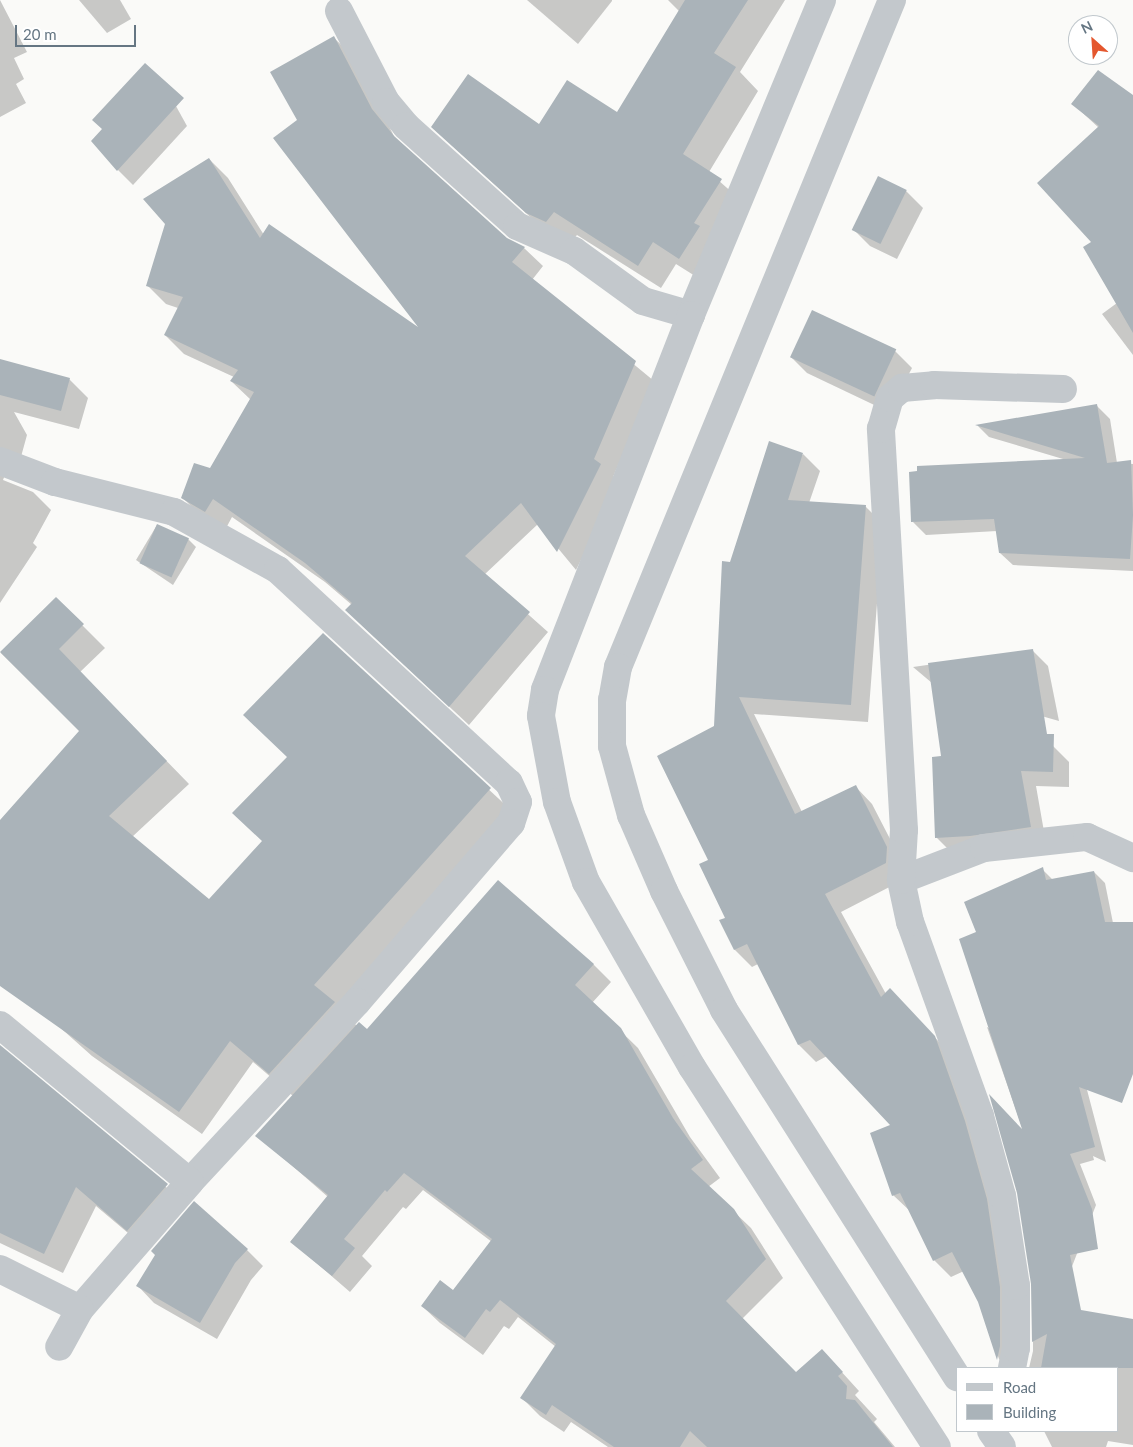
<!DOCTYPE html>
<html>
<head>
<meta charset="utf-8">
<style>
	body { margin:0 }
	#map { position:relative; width:1133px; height:1447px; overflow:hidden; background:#fafaf8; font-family:Lato,sans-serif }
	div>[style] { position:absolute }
	.shadow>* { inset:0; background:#0003 }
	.building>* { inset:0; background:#aab3b9; transform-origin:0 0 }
	.minor>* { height:28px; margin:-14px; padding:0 14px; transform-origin:14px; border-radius:14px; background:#c3c8cc }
	.tertiary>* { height:28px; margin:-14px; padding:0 14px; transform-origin:14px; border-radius:14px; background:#c3c8cc }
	span { translate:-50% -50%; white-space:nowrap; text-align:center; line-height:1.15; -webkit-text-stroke:5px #fff; paint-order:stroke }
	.legend { position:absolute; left:956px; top:1367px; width:162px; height:65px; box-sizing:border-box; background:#fff; border:1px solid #c1c8cd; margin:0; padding:6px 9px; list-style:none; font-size:15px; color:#657683 }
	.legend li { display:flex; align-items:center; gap:10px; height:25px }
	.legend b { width:25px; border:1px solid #c1c8cd }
	.north { position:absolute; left:1068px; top:15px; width:50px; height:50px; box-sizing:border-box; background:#fff; border:1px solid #c1c8cd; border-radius:50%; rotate:334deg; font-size:14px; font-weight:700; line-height:20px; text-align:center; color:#657683 }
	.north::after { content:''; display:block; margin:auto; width:18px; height:22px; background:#e4572e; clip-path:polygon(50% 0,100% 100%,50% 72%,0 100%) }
	.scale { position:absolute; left:15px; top:25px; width:121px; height:22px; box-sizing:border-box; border:2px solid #657683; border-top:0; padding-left:6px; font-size:15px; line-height:18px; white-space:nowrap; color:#657683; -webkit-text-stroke:4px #fff; paint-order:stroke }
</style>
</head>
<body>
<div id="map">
	<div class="shadow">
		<i style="clip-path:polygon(0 0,27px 52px,14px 58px,24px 79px,16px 84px,26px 103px,0 117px)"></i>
		<i style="clip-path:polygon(79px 0,120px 0,131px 19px,107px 33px)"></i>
		<i style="clip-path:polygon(527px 0,612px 0,612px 1px,578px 44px)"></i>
		<i style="clip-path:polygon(668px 0,785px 0,740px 72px,758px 91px,709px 172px,744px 203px,703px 281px,676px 264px,661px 288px,577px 235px,569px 244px,550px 235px,432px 127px,539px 125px,618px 114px,680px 12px)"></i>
		<i style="clip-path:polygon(334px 38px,353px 56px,396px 140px,506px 239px,524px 248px,543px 266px,532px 280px,654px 381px,613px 477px,619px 484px,576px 570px,538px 524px,484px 575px,548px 632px,469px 725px,366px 629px,347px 610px,352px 605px,325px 582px,232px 517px,225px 530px,202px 517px,183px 498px,210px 470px,251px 400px,231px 381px,234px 377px,184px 354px,165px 335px,178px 308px,166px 304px,147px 285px,209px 159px,228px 178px,264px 235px,422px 331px,298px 121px)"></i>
		<i style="clip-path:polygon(161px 79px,187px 126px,133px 185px,118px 170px,104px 129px)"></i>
		<i style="clip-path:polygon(1133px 99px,1133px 355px,1102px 314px,1117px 303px,1093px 243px,1099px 128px,1073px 104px)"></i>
		<i style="clip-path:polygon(879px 178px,906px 191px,923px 208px,897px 259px,870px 246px,853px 229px)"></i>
		<i style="clip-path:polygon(895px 351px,912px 368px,889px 412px,807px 373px,791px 357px)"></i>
		<i style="clip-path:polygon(0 360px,69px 379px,88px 398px,79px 429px,14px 412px,27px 435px,19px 464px,8px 467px,3px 480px,33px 492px,51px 510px,33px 543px,37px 547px,0 603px)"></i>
		<i style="clip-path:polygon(1097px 406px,1110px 419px,1117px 463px,1133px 464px,1133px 571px,1013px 565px,1000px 553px,997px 531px,926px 535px,913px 522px,1063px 459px,989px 437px,978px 426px)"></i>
		<i style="clip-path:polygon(803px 454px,820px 471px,809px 503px,866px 507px,883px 524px,868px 722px,754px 714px,802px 812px,855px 786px,872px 804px,904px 866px,903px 880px,841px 912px,886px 994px,907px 1007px,951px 1055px,1003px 1218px,1008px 1368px,999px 1359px,979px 1301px,964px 1271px,951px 1277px,934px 1260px,911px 1212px,893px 1195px,893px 1126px,827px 1056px,816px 1062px,799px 1045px,758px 964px,752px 967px,735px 950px,721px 921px,726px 918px,709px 860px,715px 727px,731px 563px)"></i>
		<i style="clip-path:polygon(157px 525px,188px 539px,196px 547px,173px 585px,136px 560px)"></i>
		<i style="clip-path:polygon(56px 599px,105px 648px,80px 672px,189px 784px,132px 837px,209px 901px,263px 841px,323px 635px,513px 812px,337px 1006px,357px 1026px,367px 1031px,593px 964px,611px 982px,592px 1003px,638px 1048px,690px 1137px,720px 1178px,708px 1187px,751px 1228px,783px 1278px,742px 1319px,796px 1373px,839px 1369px,859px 1391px,855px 1395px,877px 1419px,874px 1422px,895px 1447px,608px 1447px,571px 1422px,564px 1432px,540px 1416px,522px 1398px,556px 1347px,518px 1317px,509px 1329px,504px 1326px,483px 1355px,440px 1323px,422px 1306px,453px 1291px,492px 1242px,423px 1190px,406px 1209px,403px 1207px,362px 1256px,372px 1266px,350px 1292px,291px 1241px,328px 1197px,257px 1135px,293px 1096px,253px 1062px,202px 1134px,92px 1056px,0 974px,0 821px,80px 731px,1px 653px)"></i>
		<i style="clip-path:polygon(1032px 650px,1048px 666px,1059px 721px,971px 696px,1053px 746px,1069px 762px,1069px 787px,1036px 786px,1046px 843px,952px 853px,936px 837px,943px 757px,932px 683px,913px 667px)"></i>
		<i style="clip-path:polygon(1042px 869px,1053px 880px,1094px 872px,1105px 883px,1113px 923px,1133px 924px,1133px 1054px,977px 933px)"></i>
		<i style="clip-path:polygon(987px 1027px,1075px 1076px,1086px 1086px,1106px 1162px,1093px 1156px,1094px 1160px,1080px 1164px,1096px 1205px,1046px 1333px,1133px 1320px,1133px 1445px,1108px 1441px,1106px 1447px,1052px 1447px,1044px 1431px,1117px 1431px,1117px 1368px,1029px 1368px,1033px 1351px,1033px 1284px,1024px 1133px)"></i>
		<i style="clip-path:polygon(0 1047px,186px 1204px,147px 1249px,96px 1206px,63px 1273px,0 1243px)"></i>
		<i style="clip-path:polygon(247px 1250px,263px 1266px,251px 1280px,217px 1339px,154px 1303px,138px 1286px,156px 1255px)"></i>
	</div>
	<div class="building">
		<i style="clip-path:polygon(685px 0,748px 0,714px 53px,736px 67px,683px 154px,722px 179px,694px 223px,700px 226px,679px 259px,653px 242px,638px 266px,554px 212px,546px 222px,526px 213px,431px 127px,468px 74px,539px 124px,567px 80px,617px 112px)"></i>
		<i style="clip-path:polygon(334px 36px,372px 109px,394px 136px,507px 238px,525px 247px,512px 262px,636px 361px,594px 459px,601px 464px,557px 552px,521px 503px,465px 556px,530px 612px,449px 707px,345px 610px,352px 603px,305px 563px,213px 499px,205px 512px,181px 498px,194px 463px,210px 468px,254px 392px,230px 381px,238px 370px,164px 335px,183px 297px,146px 286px,165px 224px,143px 199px,209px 158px,260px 238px,269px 224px,418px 327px,273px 138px,297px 120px,270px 72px)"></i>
		<i style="clip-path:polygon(145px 63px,184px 98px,117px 171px,91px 141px,102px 129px,92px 120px)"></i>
		<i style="clip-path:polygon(1098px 70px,1133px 95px,1133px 333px,1083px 247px,1091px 242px,1037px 183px,1099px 126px,1071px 104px)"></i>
		<i style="left:878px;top:176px;width:32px;height:60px;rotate:26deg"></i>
		<i style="left:812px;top:310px;width:93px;height:52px;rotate:25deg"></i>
		<i style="clip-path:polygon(0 359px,70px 378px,61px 411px,0 395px)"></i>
		<i style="clip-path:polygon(1097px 404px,1107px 463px,1131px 460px,1133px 515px,1130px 559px,999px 553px,994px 519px,911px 522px,909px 472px,917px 471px,917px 466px,1085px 458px,975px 425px)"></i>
		<i style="clip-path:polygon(769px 441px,803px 453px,788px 500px,866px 505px,851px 705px,739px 697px,795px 814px,856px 785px,887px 847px,886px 863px,825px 894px,881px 997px,890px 988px,935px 1036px,965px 1121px,987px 1199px,1000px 1287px,1000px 1346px,997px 1360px,978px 1302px,952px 1252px,933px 1261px,900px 1193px,892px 1196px,870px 1133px,890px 1125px,810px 1040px,798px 1045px,747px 944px,734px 950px,719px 920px,725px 918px,699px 864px,708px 860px,657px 756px,714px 726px,722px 561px,730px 562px)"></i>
		<i style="left:157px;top:524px;width:35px;height:43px;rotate:24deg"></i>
		<i style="clip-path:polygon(56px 597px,84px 624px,59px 649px,167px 761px,109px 816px,209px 899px,262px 841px,232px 813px,287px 757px,243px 715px,323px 633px,491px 788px,314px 985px,335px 1002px,269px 1074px,230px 1041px,179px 1112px,0 986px,0 820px,79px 731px,0 652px)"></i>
		<i style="clip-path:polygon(1033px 649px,1047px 734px,1054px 734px,1053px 772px,1021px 771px,1031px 827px,970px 836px,935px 838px,932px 757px,941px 756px,928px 663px)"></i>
		<i style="clip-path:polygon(1043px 867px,1046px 880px,1094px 871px,1105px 922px,1133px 922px,1133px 1074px,1122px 1103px,1079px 1087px,1095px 1147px,1070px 1154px,1092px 1209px,1098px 1249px,1070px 1255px,1081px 1310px,1133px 1319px,1133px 1368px,1041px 1368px,1047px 1334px,1032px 1342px,1031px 1284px,1017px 1193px,989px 1094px,1022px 1129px,959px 939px,976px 932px,964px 902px)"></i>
		<i style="clip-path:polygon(498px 880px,594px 964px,575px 985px,621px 1028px,673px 1118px,703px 1160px,691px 1169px,734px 1209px,766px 1259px,726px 1301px,796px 1372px,822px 1349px,843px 1372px,838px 1376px,847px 1386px,846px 1399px,855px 1400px,893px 1447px,707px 1447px,690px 1431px,680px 1447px,614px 1447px,552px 1405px,546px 1415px,520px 1398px,556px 1344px,500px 1300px,490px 1312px,486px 1309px,465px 1338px,421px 1306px,440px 1280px,453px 1290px,492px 1239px,404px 1173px,387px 1192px,385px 1190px,344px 1239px,355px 1248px,332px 1276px,290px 1242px,328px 1195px,255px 1136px,359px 1022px,367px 1029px)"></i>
		<i style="clip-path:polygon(0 1045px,168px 1184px,127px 1231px,76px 1187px,44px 1254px,0 1233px)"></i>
		<i style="clip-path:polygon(194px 1201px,248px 1249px,235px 1263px,200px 1323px,136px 1286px,155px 1255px,151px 1251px)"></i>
	</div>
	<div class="minor">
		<i style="left:339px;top:11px;width:102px;rotate:62.7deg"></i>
		<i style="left:386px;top:102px;width:31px;rotate:50deg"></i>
		<i style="left:406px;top:126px;width:149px;rotate:42deg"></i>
		<i style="left:517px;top:226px;width:62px;rotate:23.7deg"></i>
		<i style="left:574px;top:251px;width:85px;rotate:35.9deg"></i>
		<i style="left:643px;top:301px;width:50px;rotate:16.3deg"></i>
		<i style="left:0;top:461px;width:59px;rotate:20.9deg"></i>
		<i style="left:55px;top:482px;width:123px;rotate:14.1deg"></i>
		<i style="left:174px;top:512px;width:119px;rotate:29.1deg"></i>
		<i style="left:278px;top:570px;width:314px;rotate:42.7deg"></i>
		<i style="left:509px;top:783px;width:21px;rotate:65deg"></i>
		<i style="left:518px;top:802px;width:22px;rotate:108deg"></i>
		<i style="left:511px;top:823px;width:236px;rotate:130.7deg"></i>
		<i style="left:357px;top:1002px;width:246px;rotate:132.9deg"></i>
		<i style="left:190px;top:1182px;width:168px;rotate:130.9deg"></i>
		<i style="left:80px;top:1309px;width:43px;rotate:118.9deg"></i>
		<i style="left:901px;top:880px;width:89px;rotate:-21.1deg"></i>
		<i style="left:984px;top:848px;width:104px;rotate:-6.1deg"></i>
		<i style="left:1087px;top:837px;width:51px;rotate:24.5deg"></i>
		<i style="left:0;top:1025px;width:246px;rotate:39.6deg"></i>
		<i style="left:0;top:1269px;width:89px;rotate:26.6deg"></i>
		<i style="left:1012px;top:1368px;width:20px;rotate:-79deg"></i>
		<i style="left:1016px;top:1348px;width:62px;rotate:-90deg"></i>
		<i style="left:1016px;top:1286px;width:91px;rotate:-98.8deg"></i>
		<i style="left:1002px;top:1196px;width:83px;rotate:-105.4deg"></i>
		<i style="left:980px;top:1116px;width:206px;rotate:-109.8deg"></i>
		<i style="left:910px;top:922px;width:43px;rotate:-102.1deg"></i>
		<i style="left:901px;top:880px;width:50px;rotate:-86.6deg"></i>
		<i style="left:904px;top:830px;width:402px;rotate:-93.3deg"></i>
		<i style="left:881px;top:429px;width:32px;rotate:-74deg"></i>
		<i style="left:890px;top:398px;width:16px;rotate:-40deg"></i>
		<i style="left:902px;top:388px;width:32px;rotate:-5deg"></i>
		<i style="left:934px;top:385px;width:129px;rotate:1.8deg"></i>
	</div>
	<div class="tertiary">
		<i style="left:822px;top:0;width:341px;rotate:112.6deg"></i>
		<i style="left:691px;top:315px;width:402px;rotate:111.3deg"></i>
		<i style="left:545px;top:690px;width:26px;rotate:99deg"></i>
		<i style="left:541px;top:716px;width:87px;rotate:79.5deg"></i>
		<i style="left:557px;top:802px;width:85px;rotate:70.1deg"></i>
		<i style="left:586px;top:882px;width:213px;rotate:60.2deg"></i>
		<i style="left:692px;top:1067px;width:452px;rotate:57.2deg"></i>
		<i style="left:892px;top:0;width:721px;rotate:112.33deg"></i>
		<i style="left:618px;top:667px;width:34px;rotate:100deg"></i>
		<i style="left:612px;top:700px;width:46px;rotate:90deg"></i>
		<i style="left:612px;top:746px;width:72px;rotate:74.6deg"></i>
		<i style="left:631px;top:815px;width:83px;rotate:66.5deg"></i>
		<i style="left:664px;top:891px;width:133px;rotate:63.2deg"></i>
		<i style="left:724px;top:1010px;width:435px;rotate:57.6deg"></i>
		<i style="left:991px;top:1431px;width:19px;rotate:55deg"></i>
	</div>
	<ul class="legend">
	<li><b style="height:6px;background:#c3c8cc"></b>Road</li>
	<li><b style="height:14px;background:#aab3b9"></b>Building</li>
	</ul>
	<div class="north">N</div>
	<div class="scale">20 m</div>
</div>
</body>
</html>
